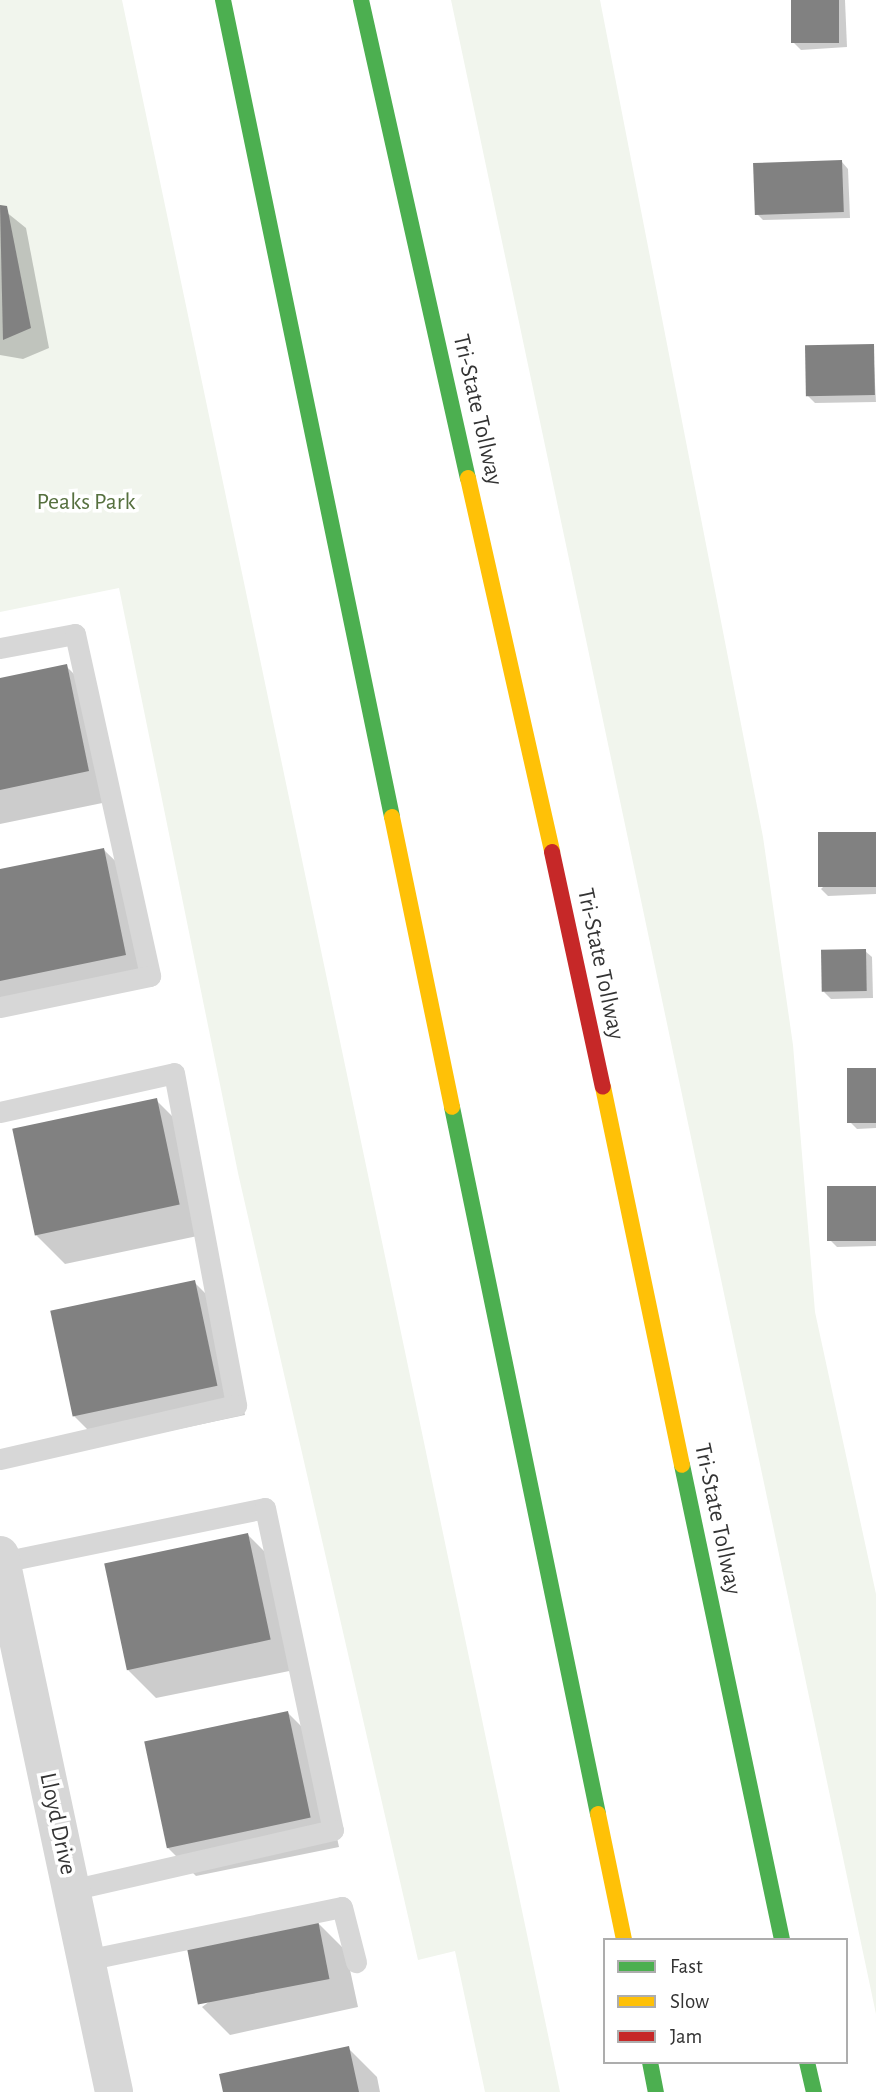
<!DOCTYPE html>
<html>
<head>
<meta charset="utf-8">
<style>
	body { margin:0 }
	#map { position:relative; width:876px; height:2092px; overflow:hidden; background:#fff; font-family:"Alegreya Sans",sans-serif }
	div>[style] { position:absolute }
	.green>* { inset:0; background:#f1f5ed }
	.shadow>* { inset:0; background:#0003 }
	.building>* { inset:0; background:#818181; transform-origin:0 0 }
	.lane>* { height:21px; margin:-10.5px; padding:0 10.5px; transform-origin:10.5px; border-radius:10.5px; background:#d7d7d7 }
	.street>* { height:38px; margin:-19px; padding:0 19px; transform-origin:19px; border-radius:19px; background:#d7d7d7 }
	.fast>* { height:16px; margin:-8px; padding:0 8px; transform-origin:8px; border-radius:8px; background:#4caf50 }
	.slow>* { height:16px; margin:-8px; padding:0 8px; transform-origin:8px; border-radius:8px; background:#ffc107 }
	.jam>* { height:16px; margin:-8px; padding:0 8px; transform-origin:8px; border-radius:8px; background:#c62828 }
	span { translate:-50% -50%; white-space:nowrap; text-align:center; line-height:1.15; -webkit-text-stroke:7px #fff; paint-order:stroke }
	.street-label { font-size:24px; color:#333 }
	.park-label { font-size:24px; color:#56703f }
	.legend { position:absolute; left:603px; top:1938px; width:245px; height:126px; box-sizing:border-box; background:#fff; border:2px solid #adadad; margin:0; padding:9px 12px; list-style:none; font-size:21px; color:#333 }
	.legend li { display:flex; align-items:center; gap:14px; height:35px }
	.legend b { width:35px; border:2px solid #adadad }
</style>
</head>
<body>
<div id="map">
	<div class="green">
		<i style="clip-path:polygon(0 0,122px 0,560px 2092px,485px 2092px,455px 1951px,418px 1960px,238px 1173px,119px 588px,0 612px)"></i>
		<i style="clip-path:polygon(451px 0,600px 0,763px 837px,793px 1045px,815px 1312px,876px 1594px,876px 2014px)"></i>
	</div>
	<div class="shadow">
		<i style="clip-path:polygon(793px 0,845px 0,847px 47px,801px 50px,794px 43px)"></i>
		<i style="clip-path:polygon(842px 162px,848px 169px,850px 218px,763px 220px,756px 213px)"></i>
		<i style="clip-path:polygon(0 207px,26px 228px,49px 348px,23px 359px,0 355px)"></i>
		<i style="clip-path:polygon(873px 346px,876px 402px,815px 403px,808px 396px)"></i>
		<i style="clip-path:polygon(66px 666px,95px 695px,117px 800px,0 824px,0 680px)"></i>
		<i style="clip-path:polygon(876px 834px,876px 894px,828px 896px,821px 889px)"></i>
		<i style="clip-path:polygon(104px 850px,133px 878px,154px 983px,0 1000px,0 871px)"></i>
		<i style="clip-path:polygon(865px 951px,872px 957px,873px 998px,831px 999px,824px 992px)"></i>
		<i style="clip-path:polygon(876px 1070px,876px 1128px,857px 1129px,850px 1122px)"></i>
		<i style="clip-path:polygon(156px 1100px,185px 1129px,207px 1234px,65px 1264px,36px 1235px)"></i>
		<i style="clip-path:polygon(876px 1187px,876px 1246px,837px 1247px,830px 1240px)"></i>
		<i style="clip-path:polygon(194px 1282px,223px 1311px,245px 1415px,103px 1445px,74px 1416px)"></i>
		<i style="clip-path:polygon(248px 1535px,277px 1564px,299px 1669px,156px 1698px,127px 1669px)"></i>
		<i style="clip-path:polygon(288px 1713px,317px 1742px,339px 1847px,196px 1876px,167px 1847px)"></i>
		<i style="clip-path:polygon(317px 1922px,346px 1951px,358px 2007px,230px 2035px,202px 2007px)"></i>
		<i style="clip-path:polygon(348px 2048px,377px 2077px,380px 2092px,224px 2092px)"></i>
	</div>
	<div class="building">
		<i style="left:791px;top:0;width:48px;height:43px"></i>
		<i style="left:842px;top:160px;width:52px;height:89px;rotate:88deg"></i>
		<i style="clip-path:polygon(0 205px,7px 206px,31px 328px,3px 340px)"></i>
		<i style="left:874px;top:344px;width:51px;height:69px;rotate:89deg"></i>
		<i style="clip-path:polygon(67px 664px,89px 771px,0 790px,0 678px)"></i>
		<i style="left:876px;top:832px;width:55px;height:58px;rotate:90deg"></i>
		<i style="clip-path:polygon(104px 848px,126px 955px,0 981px,0 869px)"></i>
		<i style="left:866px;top:949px;width:42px;height:45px;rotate:89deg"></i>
		<i style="left:847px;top:1068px;width:29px;height:55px"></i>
		<i style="left:157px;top:1098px;width:109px;height:148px;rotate:78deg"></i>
		<i style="left:827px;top:1186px;width:49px;height:55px"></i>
		<i style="left:195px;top:1280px;width:108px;height:148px;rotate:78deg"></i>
		<i style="left:248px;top:1533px;width:109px;height:147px;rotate:78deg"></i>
		<i style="left:288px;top:1711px;width:109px;height:147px;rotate:78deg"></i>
		<i style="left:318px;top:1920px;width:60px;height:134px;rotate:79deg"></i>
		<i style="clip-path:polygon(349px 2046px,359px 2092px,223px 2092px,219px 2074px)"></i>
	</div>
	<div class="lane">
		<i style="left:0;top:648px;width:76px;rotate:-10.6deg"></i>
		<i style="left:75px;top:634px;width:350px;rotate:77.6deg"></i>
		<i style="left:150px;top:976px;width:153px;rotate:168.3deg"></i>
		<i style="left:0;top:1112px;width:178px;rotate:-12.6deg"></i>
		<i style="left:174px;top:1073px;width:338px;rotate:79.4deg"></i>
		<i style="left:236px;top:1405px;width:242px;rotate:167.1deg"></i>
		<i style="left:2px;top:1562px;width:268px;rotate:-11.6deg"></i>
		<i style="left:265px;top:1508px;width:329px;rotate:78.1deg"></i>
		<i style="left:333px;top:1830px;width:269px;rotate:167.1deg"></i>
		<i style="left:86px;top:1960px;width:261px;rotate:-11.7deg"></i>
		<i style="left:342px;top:1907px;width:57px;rotate:75.7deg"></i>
	</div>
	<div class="street">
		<i style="left:0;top:1555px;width:549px;rotate:78.01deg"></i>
	</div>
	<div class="fast">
		<i style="left:223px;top:0;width:834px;rotate:78.31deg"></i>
		<i style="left:361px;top:0;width:490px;rotate:77.4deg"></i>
		<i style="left:452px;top:1107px;width:722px;rotate:78.33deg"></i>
		<i style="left:682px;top:1465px;width:485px;rotate:78.1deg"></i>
		<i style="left:650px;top:2062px;width:31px;rotate:79deg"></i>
		<i style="left:807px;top:2062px;width:31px;rotate:77deg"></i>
	</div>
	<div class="slow">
		<i style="left:468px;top:478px;width:383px;rotate:77.3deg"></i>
		<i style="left:392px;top:817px;width:296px;rotate:78.3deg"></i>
		<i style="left:603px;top:1087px;width:386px;rotate:78.2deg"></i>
		<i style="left:598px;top:1814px;width:129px;rotate:78.3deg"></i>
	</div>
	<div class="jam">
		<i style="left:552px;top:852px;width:240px;rotate:77.8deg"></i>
	</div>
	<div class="street-label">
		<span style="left:477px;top:410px;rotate:77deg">Tri-State Tollway</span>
		<span style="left:600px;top:964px;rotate:78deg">Tri-State Tollway</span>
		<span style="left:717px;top:1519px;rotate:78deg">Tri-State Tollway</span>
		<span style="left:57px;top:1824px;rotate:78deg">Lloyd Drive</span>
	</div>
	<div class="park-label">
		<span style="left:86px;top:503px">Peaks Park</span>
	</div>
	<ul class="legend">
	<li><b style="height:9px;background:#4caf50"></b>Fast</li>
	<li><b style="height:9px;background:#ffc107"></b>Slow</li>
	<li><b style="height:9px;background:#c62828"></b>Jam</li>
	</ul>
</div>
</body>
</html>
